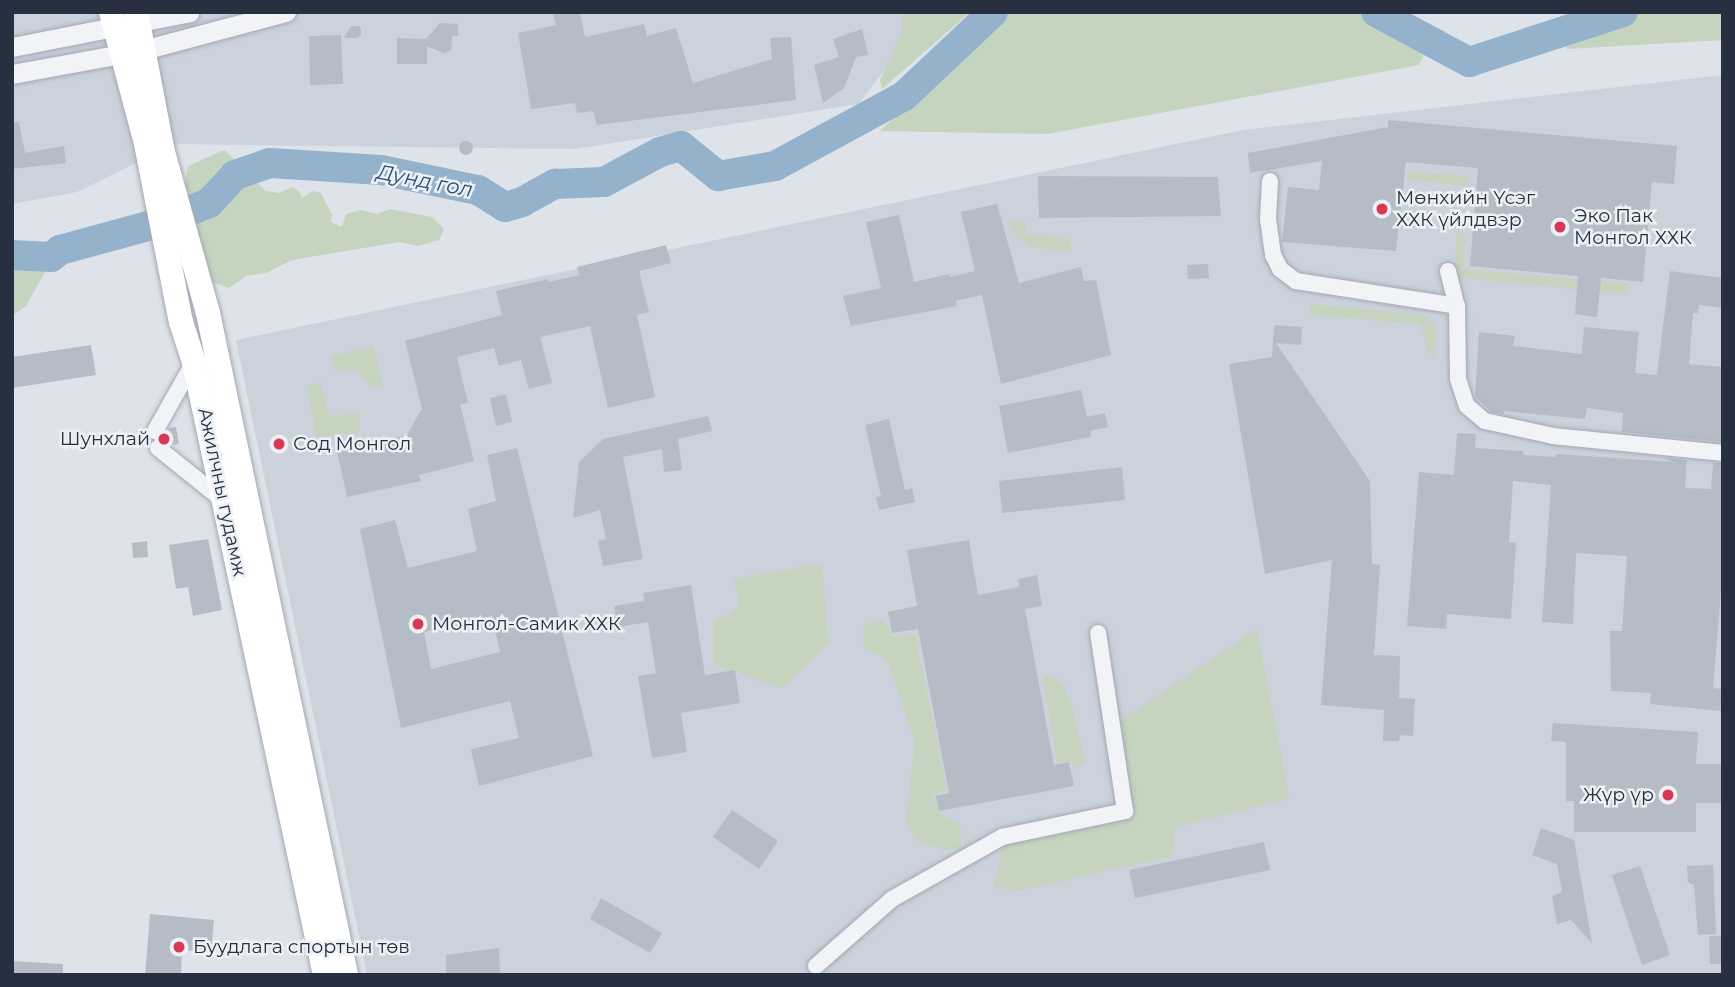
<!DOCTYPE html>
<meta charset="utf-8">
<style>
body{margin:0}
#map{position:relative;width:1735px;height:987px;overflow:hidden;background:#dee2e9;font-family:Montserrat,sans-serif}
div>[style]{position:absolute}
[style*='--x']{left:calc(var(--x)*1px);top:calc(var(--y)*1px);width:calc(var(--w)*1px);rotate:calc(var(--a)*1deg)}
.built>*{inset:0;background:#ccd2db}
.green>*{inset:0;background:#c4d4be}
.river>*{height:30px;margin:-15px;padding:0 15px;transform-origin:15px;border-radius:15px;background:#95b2cc}
.building>*{inset:0;background:#b5bcc6}
.round{border-radius:50%}
.roads{filter:drop-shadow(0 0 2px #a3a9b3) drop-shadow(0 0 2px #a3a9b3)}
.minor>*{height:16px;margin:-8px;padding:0 8px;transform-origin:8px;border-radius:8px;background:#f1f3f7}
.tertiary>*{height:19px;margin:-9.5px;padding:0 9.5px;transform-origin:9.5px;border-radius:9.5px;background:#f1f3f7}
.primary>*{height:24px;margin:-12px;padding:0 12px;transform-origin:12px;border-radius:12px;background:#fff}
.dots>*{width:19px;height:19px;translate:-50% -50%;box-sizing:border-box;border:4px solid #edf1f6;border-radius:50%}
span{translate:-50% -50%;white-space:nowrap;text-align:center;line-height:1.15;-webkit-text-stroke:5px #edf1f6;paint-order:stroke}
.poi-label{font-size:19px;color:#263041}
.left{translate:0 -50%;text-align:left}
.right{translate:-100% -50%;text-align:right}
.street-label{font-size:19px;color:#263041}
.water-label{font-size:21px;color:#2c5178;font-style:italic}
.frame{position:absolute;inset:0;border:14px solid #263041;pointer-events:none}
</style>
<div id="map">
<div class="built">
<i style="clip-path:polygon(12px 12px,930px 12px,858px 104px,575px 149px,174px 144px,77px 192px,12px 204px)"></i>
<i style="clip-path:polygon(1723px 75px,1723px 975px,367px 975px,236px 340px,1243px 130px)"></i>
</div>
<div class="green">
<i style="clip-path:polygon(904px 12px,970px 12px,882px 89px,880px 80px,900px 36px)"></i>
<i style="clip-path:polygon(1007px 12px,1356px 12px,1425px 52px,1419px 65px,1047px 134px,880px 131px)"></i>
<i style="clip-path:polygon(1595px 12px,1723px 12px,1723px 40px,1567px 49px,1546px 23px)"></i>
<i style="clip-path:polygon(224px 150px,238px 163px,205px 199px,193px 196px,184px 188px,188px 166px)"></i>
<i style="clip-path:polygon(1408px 172px,1468px 176px,1469px 186px,1407px 180px)"></i>
<i style="clip-path:polygon(246px 177px,256px 181px,266px 191px,279px 193px,292px 187px,300px 192px,302px 198px,313px 191px,321px 193px,332px 215px,331px 222px,342px 227px,346px 214px,360px 210px,377px 214px,390px 209px,432px 217px,444px 229px,439px 240px,418px 246px,399px 242px,292px 260px,266px 273px,246px 276px,229px 288px,206px 280px,196px 221px,222px 206px,225px 195px)"></i>
<i style="clip-path:polygon(1008px 221px,1025px 222px,1025px 233px,1070px 239px,1071px 252px,1031px 247px,1015px 236px)"></i>
<i style="clip-path:polygon(91px 227px,102px 229px,84px 247px,69px 250px,68px 256px,64px 258px,58px 256px,50px 263px,26px 306px,12px 316px,12px 269px,21px 268px,40px 247px,55px 240px,69px 239px,76px 231px)"></i>
<i style="clip-path:polygon(1457px 232px,1465px 233px,1463px 269px,1629px 284px,1628px 295px,1454px 277px)"></i>
<i style="clip-path:polygon(1311px 304px,1425px 315px,1436px 328px,1435px 356px,1428px 353px,1421px 324px,1310px 315px)"></i>
<i style="clip-path:polygon(373px 346px,383px 385px,370px 386px,356px 369px,335px 372px,330px 357px)"></i>
<i style="clip-path:polygon(320px 382px,330px 417px,359px 413px,360px 432px,317px 438px,306px 386px)"></i>
<i style="clip-path:polygon(822px 563px,828px 643px,782px 688px,713px 664px,713px 624px,739px 606px,734px 579px)"></i>
<i style="clip-path:polygon(883px 620px,894px 638px,915px 634px,947px 790px,933px 795px,942px 816px,960px 824px,961px 848px,943px 850px,918px 841px,906px 821px,915px 741px,887px 660px,863px 647px,864px 625px)"></i>
<i style="clip-path:polygon(1257px 629px,1289px 798px,1176px 827px,1171px 856px,1023px 890px,993px 888px,1001px 860px,1002px 844px,1127px 812px,1120px 721px)"></i>
<i style="clip-path:polygon(1047px 675px,1055px 677px,1064px 686px,1071px 705px,1085px 761px,1076px 770px,1071px 761px,1057px 763px,1043px 680px)"></i>
</div>
<div class="river">
<i style="--x:1376;--y:12;--w:106;--a:28.3"></i>
<i style="--x:1469;--y:62;--w:162;--a:-18"></i>
<i style="--x:12;--y:255;--w:39;--a:3"></i>
<i style="--x:51;--y:257;--w:11;--a:-38"></i>
<i style="--x:60;--y:250;--w:99;--a:-15.2"></i>
<i style="--x:156;--y:224;--w:57;--a:-21.6"></i>
<i style="--x:209;--y:203;--w:38;--a:-47"></i>
<i style="--x:235;--y:175;--w:37;--a:-19"></i>
<i style="--x:270;--y:163;--w:111;--a:3.6"></i>
<i style="--x:381;--y:170;--w:99;--a:11.7"></i>
<i style="--x:478;--y:190;--w:32;--a:32"></i>
<i style="--x:505;--y:207;--w:18;--a:-16"></i>
<i style="--x:522;--y:202;--w:38;--a:-29"></i>
<i style="--x:555;--y:184;--w:49;--a:-2.3"></i>
<i style="--x:604;--y:182;--w:64;--a:-28.2"></i>
<i style="--x:660;--y:152;--w:22;--a:-16"></i>
<i style="--x:681;--y:146;--w:48;--a:39"></i>
<i style="--x:718;--y:176;--w:58;--a:-10"></i>
<i style="--x:775;--y:166;--w:147;--a:-28.5"></i>
<i style="--x:904;--y:96;--w:122;--a:-43.3"></i>
</div>
<div class="building">
<i style="clip-path:polygon(553px 12px,580px 12px,585px 37px,644px 24px,647px 36px,676px 28px,693px 83px,772px 59px,770px 38px,791px 37px,796px 100px,597px 125px,593px 111px,577px 113px,575px 103px,531px 109px,518px 33px,556px 25px)"></i>
<i style="clip-path:polygon(440px 23px,458px 24px,458px 36px,452px 36px,451px 51px,443px 53px,427px 46px,427px 64px,397px 64px,397px 38px,426px 39px)"></i>
<i style="clip-path:polygon(351px 26px,359px 26px,361px 29px,361px 35px,357px 38px,344px 38px)"></i>
<i style="clip-path:polygon(862px 29px,868px 55px,856px 57px,844px 88px,823px 103px,814px 65px,839px 57px,833px 39px)"></i>
<i style="clip-path:polygon(341px 35px,343px 84px,310px 85px,309px 36px)"></i>
<i style="clip-path:polygon(1388px 120px,1677px 146px,1674px 184px,1652px 182px,1643px 282px,1601px 278px,1597px 317px,1575px 314px,1578px 276px,1470px 266px,1478px 168px,1406px 162px,1396px 251px,1282px 242px,1288px 187px,1319px 190px,1322px 161px,1250px 173px,1248px 153px,1388px 127px)"></i>
<i style="clip-path:polygon(12px 122px,19px 122px,25px 153px,64px 146px,66px 163px,12px 169px)"></i>
<i class="round" style="left:459px;top:141px;width:14px;height:14px"></i>
<i style="clip-path:polygon(1038px 176px,1218px 177px,1221px 216px,1039px 218px)"></i>
<i style="clip-path:polygon(997px 204px,1019px 283px,1081px 267px,1084px 281px,1096px 280px,1111px 355px,1001px 384px,982px 295px,956px 301px,957px 306px,851px 326px,843px 296px,881px 288px,866px 222px,899px 215px,914px 282px,949px 274px,950px 277px,975px 271px,961px 212px)"></i>
<i style="clip-path:polygon(666px 245px,671px 263px,639px 271px,649px 312px,637px 315px,655px 397px,608px 408px,590px 326px,540px 337px,552px 383px,529px 389px,521px 360px,499px 366px,494px 348px,457px 357px,468px 403px,460px 404px,474px 461px,419px 475px,421px 481px,347px 497px,337px 451px,407px 435px,422px 409px,405px 341px,502px 315px,496px 291px,548px 279px,549px 282px,579px 275px,577px 267px)"></i>
<i style="clip-path:polygon(1208px 264px,1209px 278px,1188px 279px,1187px 265px)"></i>
<i style="clip-path:polygon(1670px 271px,1723px 278px,1723px 308px,1699px 305px,1698px 313px,1693px 313px,1689px 364px,1723px 367px,1723px 442px,1622px 432px,1623px 413px,1587px 408px,1585px 419px,1504px 411px,1504px 414px,1492px 412px,1475px 397px,1479px 332px,1515px 336px,1513px 346px,1582px 354px,1584px 327px,1639px 332px,1635px 373px,1657px 375px)"></i>
<i style="clip-path:polygon(1274px 325px,1302px 327px,1301px 345px,1276px 343px,1370px 481px,1372px 564px,1380px 565px,1374px 655px,1400px 656px,1399px 698px,1415px 699px,1413px 736px,1400px 735px,1399px 741px,1383px 741px,1384px 710px,1321px 705px,1332px 560px,1265px 574px,1229px 364px,1272px 357px)"></i>
<i style="clip-path:polygon(91px 345px,96px 375px,12px 388px,12px 357px)"></i>
<i style="clip-path:polygon(1081px 390px,1087px 417px,1105px 413px,1108px 427px,1090px 431px,1091px 437px,1008px 453px,999px 406px)"></i>
<i style="clip-path:polygon(506px 394px,512px 422px,496px 426px,490px 398px)"></i>
<i style="clip-path:polygon(708px 416px,712px 431px,678px 439px,682px 470px,664px 472px,662px 449px,623px 457px,643px 559px,603px 566px,598px 541px,606px 539px,600px 510px,573px 518px,579px 462px,603px 439px)"></i>
<i style="clip-path:polygon(889px 419px,905px 490px,912px 488px,915px 502px,879px 510px,876px 497px,881px 496px,865px 425px)"></i>
<i style="clip-path:polygon(176px 427px,179px 444px,172px 445px,162px 439px,169px 428px)"></i>
<i style="clip-path:polygon(1457px 433px,1476px 434px,1475px 448px,1523px 451px,1523px 455px,1555px 457px,1556px 454px,1673px 462px,1664px 458px,1687px 460px,1685px 488px,1711px 489px,1713px 463px,1723px 463px,1723px 567px,1713px 688px,1723px 689px,1721px 711px,1650px 704px,1651px 693px,1611px 691px,1610px 631px,1622px 631px,1627px 556px,1576px 553px,1573px 624px,1542px 622px,1551px 485px,1513px 481px,1509px 542px,1516px 543px,1511px 619px,1447px 614px,1446px 629px,1407px 626px,1419px 472px,1454px 475px)"></i>
<i style="clip-path:polygon(evenodd,517px 448px,593px 756px,479px 786px,471px 749px,519px 738px,510px 701px,401px 728px,360px 529px,395px 520px,408px 568px,477px 551px,468px 509px,496px 501px,487px 455px,517px 448px,492px 616px,500px 652px,431px 669px,424px 632px,492px 616px)"></i>
<i style="clip-path:polygon(1122px 467px,1125px 500px,1002px 513px,999px 481px)"></i>
<i style="clip-path:polygon(208px 539px,222px 610px,193px 616px,188px 587px,176px 589px,169px 545px)"></i>
<i style="clip-path:polygon(969px 540px,978px 595px,1019px 587px,1018px 579px,1037px 575px,1042px 606px,1025px 609px,1054px 765px,1069px 762px,1074px 786px,939px 811px,936px 796px,949px 793px,918px 629px,892px 633px,888px 612px,917px 606px,907px 550px)"></i>
<i style="clip-path:polygon(147px 541px,148px 557px,133px 558px,132px 543px)"></i>
<i style="clip-path:polygon(691px 585px,705px 675px,735px 670px,740px 703px,681px 713px,687px 752px,652px 758px,638px 676px,656px 673px,648px 622px,618px 627px,614px 606px,644px 601px,643px 593px)"></i>
<i style="clip-path:polygon(1553px 723px,1698px 732px,1696px 764px,1722px 764px,1723px 803px,1696px 803px,1696px 832px,1574px 832px,1574px 801px,1566px 801px,1566px 742px,1551px 741px)"></i>
<i style="clip-path:polygon(732px 810px,778px 841px,759px 869px,713px 837px)"></i>
<i style="clip-path:polygon(1541px 828px,1574px 840px,1592px 943px,1571px 920px,1557px 924px,1552px 896px,1562px 892px,1557px 864px,1532px 855px)"></i>
<i style="clip-path:polygon(1264px 842px,1270px 870px,1135px 898px,1129px 870px)"></i>
<i style="clip-path:polygon(1713px 865px,1716px 934px,1698px 935px,1694px 885px,1688px 882px,1687px 866px)"></i>
<i style="clip-path:polygon(1640px 866px,1670px 955px,1642px 965px,1612px 875px)"></i>
<i style="clip-path:polygon(601px 898px,662px 933px,650px 953px,590px 919px)"></i>
<i style="clip-path:polygon(150px 914px,214px 920px,211px 952px,182px 950px,181px 975px,145px 975px)"></i>
<i style="clip-path:polygon(1709px 936px,1723px 936px,1723px 964px,1710px 964px)"></i>
<i style="clip-path:polygon(499px 948px,500px 975px,446px 975px,446px 955px)"></i>
<i style="clip-path:polygon(12px 961px,63px 964px,63px 975px,12px 975px)"></i>
</div>
<div class="roads">
<div class="minor">
<i style="--x:1270;--y:181;--w:38;--a:93"></i>
<i style="--x:1268;--y:219;--w:36;--a:82"></i>
<i style="--x:1273;--y:255;--w:16;--a:63"></i>
<i style="--x:1280;--y:269;--w:20;--a:37"></i>
<i style="--x:1296;--y:281;--w:163;--a:8.8"></i>
<i style="--x:1448;--y:271;--w:36;--a:76"></i>
<i style="--x:1457;--y:306;--w:73;--a:89.2"></i>
<i style="--x:1458;--y:379;--w:28;--a:72"></i>
<i style="--x:1467;--y:406;--w:23;--a:40"></i>
<i style="--x:1485;--y:421;--w:70;--a:12.4"></i>
<i style="--x:1553;--y:436;--w:171;--a:5.7"></i>
<i style="--x:155;--y:431;--w:79;--a:-60.5"></i>
<i style="--x:158;--y:448;--w:85;--a:38.8"></i>
<i style="--x:816;--y:966;--w:101;--a:-41.4"></i>
<i style="--x:892;--y:899;--w:126;--a:-29.4"></i>
<i style="--x:1002;--y:837;--w:126;--a:-11.9"></i>
<i style="--x:1125;--y:811;--w:180;--a:-98.6"></i>
</div>
<div class="tertiary">
<i style="--x:12;--y:47;--w:181;--a:-11.1"></i>
<i style="--x:12;--y:74;--w:133;--a:-10.4"></i>
<i style="--x:143;--y:50;--w:148;--a:-14.9"></i>
</div>
<div class="primary">
<i style="--x:111;--y:12;--w:137;--a:75.1"></i>
<i style="--x:146;--y:144;--w:181;--a:78.9"></i>
<i style="--x:181;--y:322;--w:42;--a:72"></i>
<i style="--x:194;--y:362;--w:627;--a:77.94"></i>
<i style="--x:136;--y:12;--w:143;--a:79.1"></i>
<i style="--x:163;--y:152;--w:167;--a:74.4"></i>
<i style="--x:208;--y:313;--w:676;--a:78.22"></i>
</div>
</div>
<div class="dots">
<i style="left:1382px;top:209px;background:#da3755"></i>
<i style="left:1560px;top:227px;background:#da3755"></i>
<i style="left:164px;top:439px;background:#da3755"></i>
<i style="left:279px;top:444px;background:#da3755"></i>
<i style="left:418px;top:624px;background:#da3755"></i>
<i style="left:1668px;top:795px;background:#da3755"></i>
<i style="left:179px;top:947px;background:#da3755"></i>
</div>
<div class="poi-label">
<span class="left" style="left:1396px;top:209px">Мөнхийн Үсэг<br>ХХК үйлдвэр</span>
<span class="left" style="left:1574px;top:227px">Эко Пак<br>Монгол ХХК</span>
<span class="right" style="left:150px;top:439px">Шунхлай</span>
<span class="left" style="left:293px;top:444px">Сод Монгол</span>
<span class="left" style="left:432px;top:624px">Монгол-Самик ХХК</span>
<span class="right" style="left:1654px;top:795px">Жүр үр</span>
<span class="left" style="left:193px;top:947px">Буудлага спортын төв</span>
</div>
<div class="street-label">
<span style="left:222px;top:492px;rotate:78deg">Ажилчны гудамж</span>
</div>
<div class="water-label">
<span style="left:425px;top:181px;rotate:11deg">Дунд гол</span>
</div>
<div class="frame"></div>
</div>
